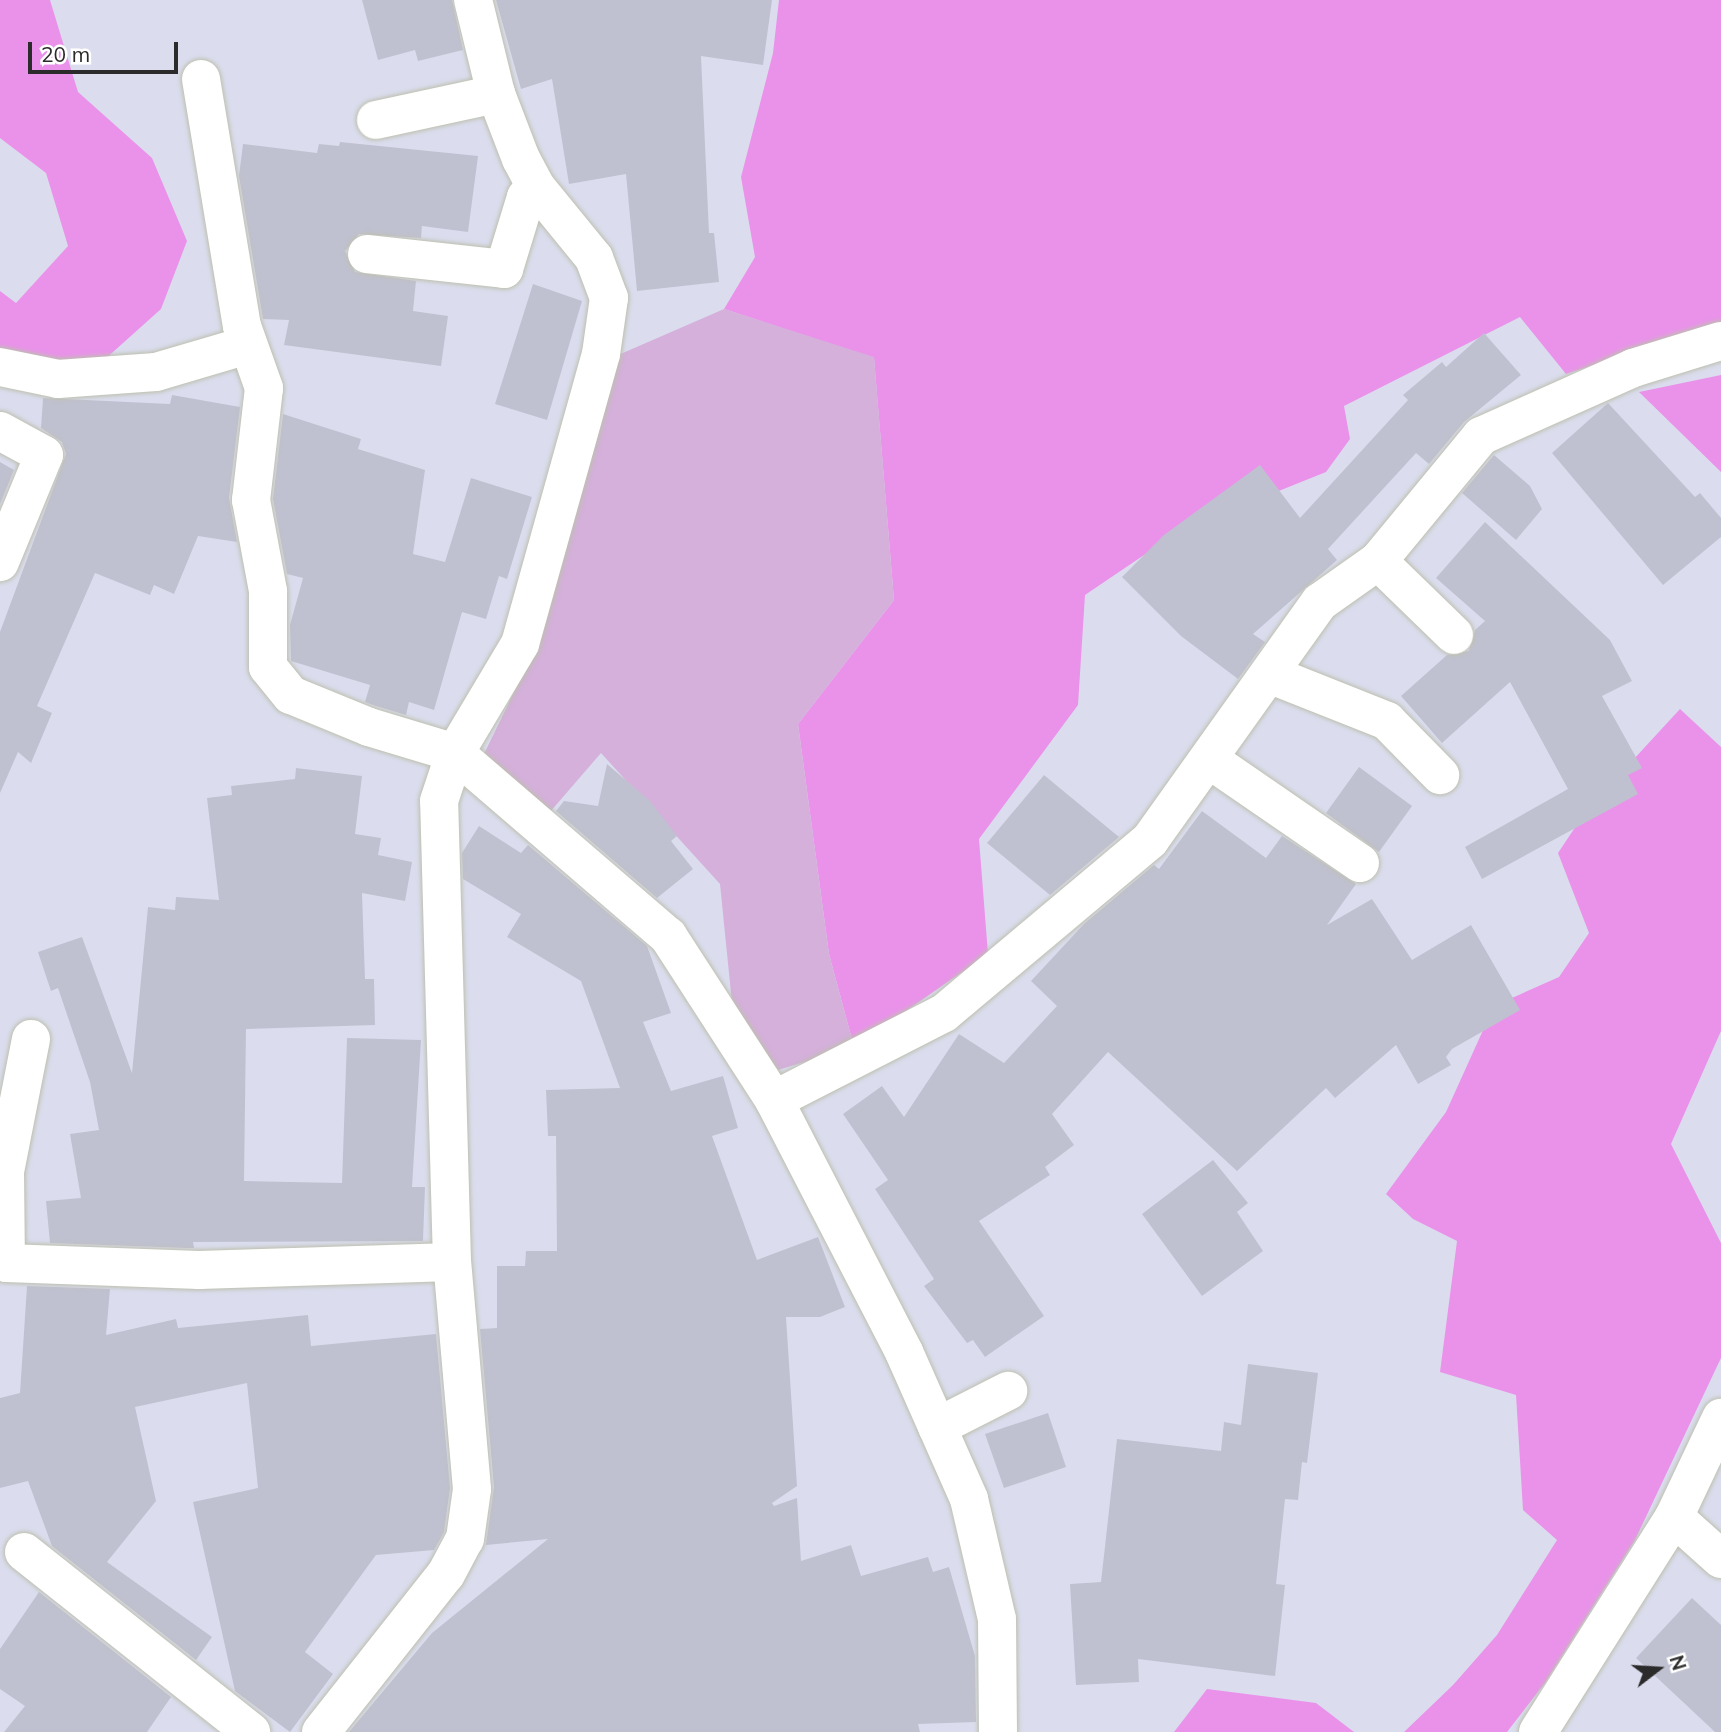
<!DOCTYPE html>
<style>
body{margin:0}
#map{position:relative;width:1721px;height:1732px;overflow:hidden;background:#dbddee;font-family:Mulish,sans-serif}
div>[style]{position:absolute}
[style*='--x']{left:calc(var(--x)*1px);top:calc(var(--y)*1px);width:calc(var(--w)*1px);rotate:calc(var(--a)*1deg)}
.green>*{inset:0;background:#ea92ea}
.cemetery>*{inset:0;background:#d4b0da}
.building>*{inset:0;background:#c0c1d0}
.roads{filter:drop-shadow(0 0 2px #bdc0af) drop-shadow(0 0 2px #bdc0af)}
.street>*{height:38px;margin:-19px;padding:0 19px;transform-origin:19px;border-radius:19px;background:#fff}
span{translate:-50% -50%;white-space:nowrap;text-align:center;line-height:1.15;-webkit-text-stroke:5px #fff;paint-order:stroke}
.north{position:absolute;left:1623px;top:1634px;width:70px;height:70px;-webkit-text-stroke:5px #fff;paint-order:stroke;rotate:73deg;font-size:19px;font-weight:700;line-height:28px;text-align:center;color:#2b2b2b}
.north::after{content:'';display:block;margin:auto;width:24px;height:32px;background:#2b2b2b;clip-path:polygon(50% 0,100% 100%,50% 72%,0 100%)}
.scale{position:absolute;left:28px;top:42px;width:150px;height:32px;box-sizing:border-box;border:4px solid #2b2b2b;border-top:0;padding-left:9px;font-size:21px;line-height:24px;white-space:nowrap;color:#2b2b2b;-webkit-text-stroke:5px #fff;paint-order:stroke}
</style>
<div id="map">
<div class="green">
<i style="clip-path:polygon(0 0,50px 0,78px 92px,152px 158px,187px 241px,161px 309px,103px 361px,0 375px,0 291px,16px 303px,68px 246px,46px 173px,0 138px)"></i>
<i style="clip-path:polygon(779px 0,1721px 0,1721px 323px,1566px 374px,1520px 317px,1344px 406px,1350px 439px,1326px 472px,1181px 530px,1085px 595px,1078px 705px,979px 839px,988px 954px,854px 1047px,829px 954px,798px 724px,894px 600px,874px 358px,724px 309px,755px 257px,741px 177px,773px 53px)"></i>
<i style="clip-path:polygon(1721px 375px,1721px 472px,1639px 392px)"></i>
<i style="clip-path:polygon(1680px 709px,1721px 747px,1721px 1031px,1671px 1144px,1721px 1243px,1721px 1358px,1635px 1540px,1545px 1683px,1507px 1732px,1404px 1732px,1453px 1685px,1497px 1635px,1557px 1540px,1523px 1510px,1516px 1395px,1440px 1372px,1457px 1241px,1413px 1219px,1386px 1194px,1446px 1112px,1494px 1006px,1559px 977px,1589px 933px,1558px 853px,1586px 811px)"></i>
<i style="clip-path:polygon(1207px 1689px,1316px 1703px,1354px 1732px,1174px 1732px)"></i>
</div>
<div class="cemetery">
<i style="clip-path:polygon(724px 309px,874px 357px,894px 600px,798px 724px,829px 954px,854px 1047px,778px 1070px,732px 1003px,720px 884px,601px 753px,550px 812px,483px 756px,533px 653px,609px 359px)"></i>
</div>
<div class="building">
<i style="clip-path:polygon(362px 0,452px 0,463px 50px,418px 61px,415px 50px,378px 60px)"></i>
<i style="clip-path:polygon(496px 0,772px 0,763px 65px,701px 56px,709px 233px,714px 233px,719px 282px,637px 291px,626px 174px,569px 184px,552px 79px,521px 89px)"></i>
<i style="clip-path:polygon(340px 142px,478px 156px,468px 232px,422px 226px,421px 238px,359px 234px,345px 251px,355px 272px,416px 281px,413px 311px,448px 316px,441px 366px,284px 345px,289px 320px,263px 319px,239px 176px,243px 144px,317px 153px,319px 144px,339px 146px)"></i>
<i style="clip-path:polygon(533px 284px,582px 301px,547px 420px,495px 404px)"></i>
<i style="clip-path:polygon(1484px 333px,1521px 375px,1464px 422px,1429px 464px,1416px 453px,1328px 549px,1337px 560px,1253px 634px,1265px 642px,1238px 679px,1181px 636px,1122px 577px,1164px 535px,1260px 465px,1300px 518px,1408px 400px,1403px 395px,1442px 362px,1446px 367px)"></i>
<i style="clip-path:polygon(172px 395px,240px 407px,229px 498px,237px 542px,198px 536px,174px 594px,154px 585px,150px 595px,95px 573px,37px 706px,52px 713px,31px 763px,18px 752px,0 793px,0 632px,66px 454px,62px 442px,41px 428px,43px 398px,170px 404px)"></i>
<i style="clip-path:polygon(1608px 403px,1695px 497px,1700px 493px,1721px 518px,1721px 537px,1663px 585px,1552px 453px)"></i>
<i style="clip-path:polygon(283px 414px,361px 439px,358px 449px,425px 470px,413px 554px,445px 562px,471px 478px,532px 497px,507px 579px,499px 576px,486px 619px,462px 612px,434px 710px,409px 702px,406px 715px,376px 706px,365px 702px,370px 685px,291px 661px,290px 625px,303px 578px,287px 574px,273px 499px)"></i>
<i style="clip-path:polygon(1494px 455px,1530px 486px,1542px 509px,1516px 540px,1462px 493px)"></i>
<i style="clip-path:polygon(0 462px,14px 470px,0 504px)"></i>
<i style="clip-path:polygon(1485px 522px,1610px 640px,1632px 681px,1602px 696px,1642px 768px,1628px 775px,1638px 794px,1482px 879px,1465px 847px,1568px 789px,1510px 682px,1442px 743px,1401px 696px,1447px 655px,1469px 651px,1475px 630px,1485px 621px,1436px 578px)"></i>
<i style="clip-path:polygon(607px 764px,650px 801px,677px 836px,671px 841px,693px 869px,657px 898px,556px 811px,564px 801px,598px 806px)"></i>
<i style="clip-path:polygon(1359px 767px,1412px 806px,1379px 852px,1326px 813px)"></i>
<i style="clip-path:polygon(296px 768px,362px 776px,355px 834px,381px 838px,378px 855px,412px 862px,405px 901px,362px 893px,365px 979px,374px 979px,375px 1025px,246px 1029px,244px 1181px,342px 1183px,347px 1038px,421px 1040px,412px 1187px,425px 1187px,423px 1241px,193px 1242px,194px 1248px,187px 1248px,50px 1243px,46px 1201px,81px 1198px,70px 1134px,99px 1130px,90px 1082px,58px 988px,51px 991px,38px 952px,82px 937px,132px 1073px,148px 907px,175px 910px,176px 897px,219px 900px,207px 798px,232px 795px,231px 786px,295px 779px)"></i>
<i style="clip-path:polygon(1044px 775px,1119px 837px,1050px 895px,987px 843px)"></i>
<i style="clip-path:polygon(1202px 811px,1266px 858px,1282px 836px,1356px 884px,1327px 925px,1372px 899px,1412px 960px,1471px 925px,1520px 1010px,1452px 1049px,1446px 1057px,1451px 1065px,1418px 1084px,1396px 1045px,1335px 1098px,1326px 1088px,1237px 1171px,1108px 1052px,1052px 1114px,1074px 1145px,1045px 1167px,1050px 1175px,979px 1221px,1044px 1316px,985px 1357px,973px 1340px,967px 1343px,924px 1286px,934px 1279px,875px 1189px,888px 1180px,843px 1114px,882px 1086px,904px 1117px,959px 1034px,1004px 1063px,1057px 1006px,1031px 981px,1084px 924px,1154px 865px,1159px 869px)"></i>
<i style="clip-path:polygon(479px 826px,521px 853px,528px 845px,647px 946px,671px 1013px,643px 1022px,671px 1091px,723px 1076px,738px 1128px,712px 1136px,757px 1260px,818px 1237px,845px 1307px,820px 1317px,786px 1317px,797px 1486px,772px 1503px,774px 1506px,797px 1498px,801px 1561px,851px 1545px,861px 1576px,928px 1557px,933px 1572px,949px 1567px,975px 1656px,976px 1722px,918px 1724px,920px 1732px,349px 1732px,432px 1633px,548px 1539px,486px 1545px,494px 1487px,480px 1329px,497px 1328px,497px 1266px,525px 1266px,526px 1251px,557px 1251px,556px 1136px,548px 1136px,546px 1090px,620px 1088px,581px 981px,507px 937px,521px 914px,463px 879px,462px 853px)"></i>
<i style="clip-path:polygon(1213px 1160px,1248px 1203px,1237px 1212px,1263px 1251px,1202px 1296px,1142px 1214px)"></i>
<i style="clip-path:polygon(27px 1286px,110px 1289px,106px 1335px,176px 1319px,178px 1328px,308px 1315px,311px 1346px,436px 1334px,450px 1488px,444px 1532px,434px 1550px,376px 1555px,305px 1652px,333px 1674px,290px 1732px,235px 1691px,193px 1502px,258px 1488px,247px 1383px,135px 1407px,156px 1501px,107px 1562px,212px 1637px,196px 1660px,52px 1546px,28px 1481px,0 1488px,0 1398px,20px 1393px)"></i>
<i style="clip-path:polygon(1248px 1364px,1318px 1373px,1307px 1463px,1302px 1462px,1298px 1500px,1285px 1499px,1276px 1584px,1285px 1585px,1275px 1676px,1138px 1659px,1139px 1682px,1076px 1685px,1070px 1584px,1101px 1582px,1117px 1439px,1221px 1451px,1224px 1422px,1241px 1425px)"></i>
<i style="clip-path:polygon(1048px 1413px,1066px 1467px,1004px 1488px,985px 1434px)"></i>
<i style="clip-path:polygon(39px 1592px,171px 1697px,147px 1732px,4px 1732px,25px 1706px,0 1689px,0 1649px)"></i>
<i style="clip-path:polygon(1692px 1598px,1721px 1625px,1721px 1732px,1715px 1732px,1636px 1658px)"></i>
</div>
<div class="roads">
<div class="street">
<i style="--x:201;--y:79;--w:250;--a:80.6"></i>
<i style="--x:242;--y:326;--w:66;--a:70.5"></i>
<i style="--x:264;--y:388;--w:113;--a:96.6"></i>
<i style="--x:251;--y:500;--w:93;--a:79.4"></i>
<i style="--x:268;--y:591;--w:76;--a:90"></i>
<i style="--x:268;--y:667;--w:36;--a:51"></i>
<i style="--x:291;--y:695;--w:84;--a:22.3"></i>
<i style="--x:369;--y:727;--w:90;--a:16.8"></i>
<i style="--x:455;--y:753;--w:281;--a:40.7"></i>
<i style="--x:668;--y:936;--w:195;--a:57.1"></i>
<i style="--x:774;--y:1100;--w:284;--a:62.7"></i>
<i style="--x:904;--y:1352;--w:161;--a:66.1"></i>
<i style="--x:969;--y:1499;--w:123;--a:76.9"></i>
<i style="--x:997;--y:1619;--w:113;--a:89.5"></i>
<i style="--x:376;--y:120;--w:123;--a:-12.2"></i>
<i style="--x:367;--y:254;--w:138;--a:6.2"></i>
<i style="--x:504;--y:269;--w:75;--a:-73"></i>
<i style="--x:526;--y:197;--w:14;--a:-45"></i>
<i style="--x:0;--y:367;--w:59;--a:11.7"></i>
<i style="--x:58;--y:379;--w:98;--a:-4.1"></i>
<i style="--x:156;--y:372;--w:96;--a:-16.4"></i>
<i style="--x:0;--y:431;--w:50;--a:28.6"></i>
<i style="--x:44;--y:455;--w:116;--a:112.4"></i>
<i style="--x:1378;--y:561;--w:106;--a:44.2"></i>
<i style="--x:1269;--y:674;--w:127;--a:21.7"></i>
<i style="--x:1387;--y:721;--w:76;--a:45.5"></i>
<i style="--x:1210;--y:760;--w:182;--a:34.5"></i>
<i style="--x:31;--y:1039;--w:135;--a:101.1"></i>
<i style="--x:5;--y:1171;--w:92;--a:89.4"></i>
<i style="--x:6;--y:1263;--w:193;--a:2.1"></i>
<i style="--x:199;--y:1270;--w:253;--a:-1.8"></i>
<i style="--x:774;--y:1100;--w:191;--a:-27.1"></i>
<i style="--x:944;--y:1013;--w:269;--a:-40"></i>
<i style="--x:1150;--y:840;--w:292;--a:-54.5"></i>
<i style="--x:1320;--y:602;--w:71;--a:-35.3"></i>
<i style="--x:1378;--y:561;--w:162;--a:-50.5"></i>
<i style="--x:1481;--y:436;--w:167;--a:-24.1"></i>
<i style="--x:1633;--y:368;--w:92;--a:-17.1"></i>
<i style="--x:937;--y:1427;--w:80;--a:-26.9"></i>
<i style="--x:1674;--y:1517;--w:63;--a:41.8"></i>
<i style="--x:24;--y:1552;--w:290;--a:38.4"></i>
<i style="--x:321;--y:1732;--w:201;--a:-51.7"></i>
<i style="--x:446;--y:1574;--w:40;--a:-62"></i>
<i style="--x:465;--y:1539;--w:50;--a:-82"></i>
<i style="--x:472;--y:1489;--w:228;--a:-95"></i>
<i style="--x:452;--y:1262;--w:461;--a:-91.6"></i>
<i style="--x:439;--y:801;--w:51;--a:-71.6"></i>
<i style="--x:455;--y:753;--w:127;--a:-59.2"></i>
<i style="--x:520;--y:644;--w:301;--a:-74.4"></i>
<i style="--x:601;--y:354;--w:57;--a:-81.9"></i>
<i style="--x:609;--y:298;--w:43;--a:-110.6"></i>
<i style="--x:594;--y:258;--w:92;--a:-129.2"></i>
<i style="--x:536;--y:187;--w:32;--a:-118"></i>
<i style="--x:521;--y:159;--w:70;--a:-111"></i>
<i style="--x:496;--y:94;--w:97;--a:-103.7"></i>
<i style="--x:1538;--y:1732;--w:254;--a:-57.7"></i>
<i style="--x:1674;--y:1517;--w:110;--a:-64.6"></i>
</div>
</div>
<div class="north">N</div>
<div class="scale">20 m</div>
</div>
